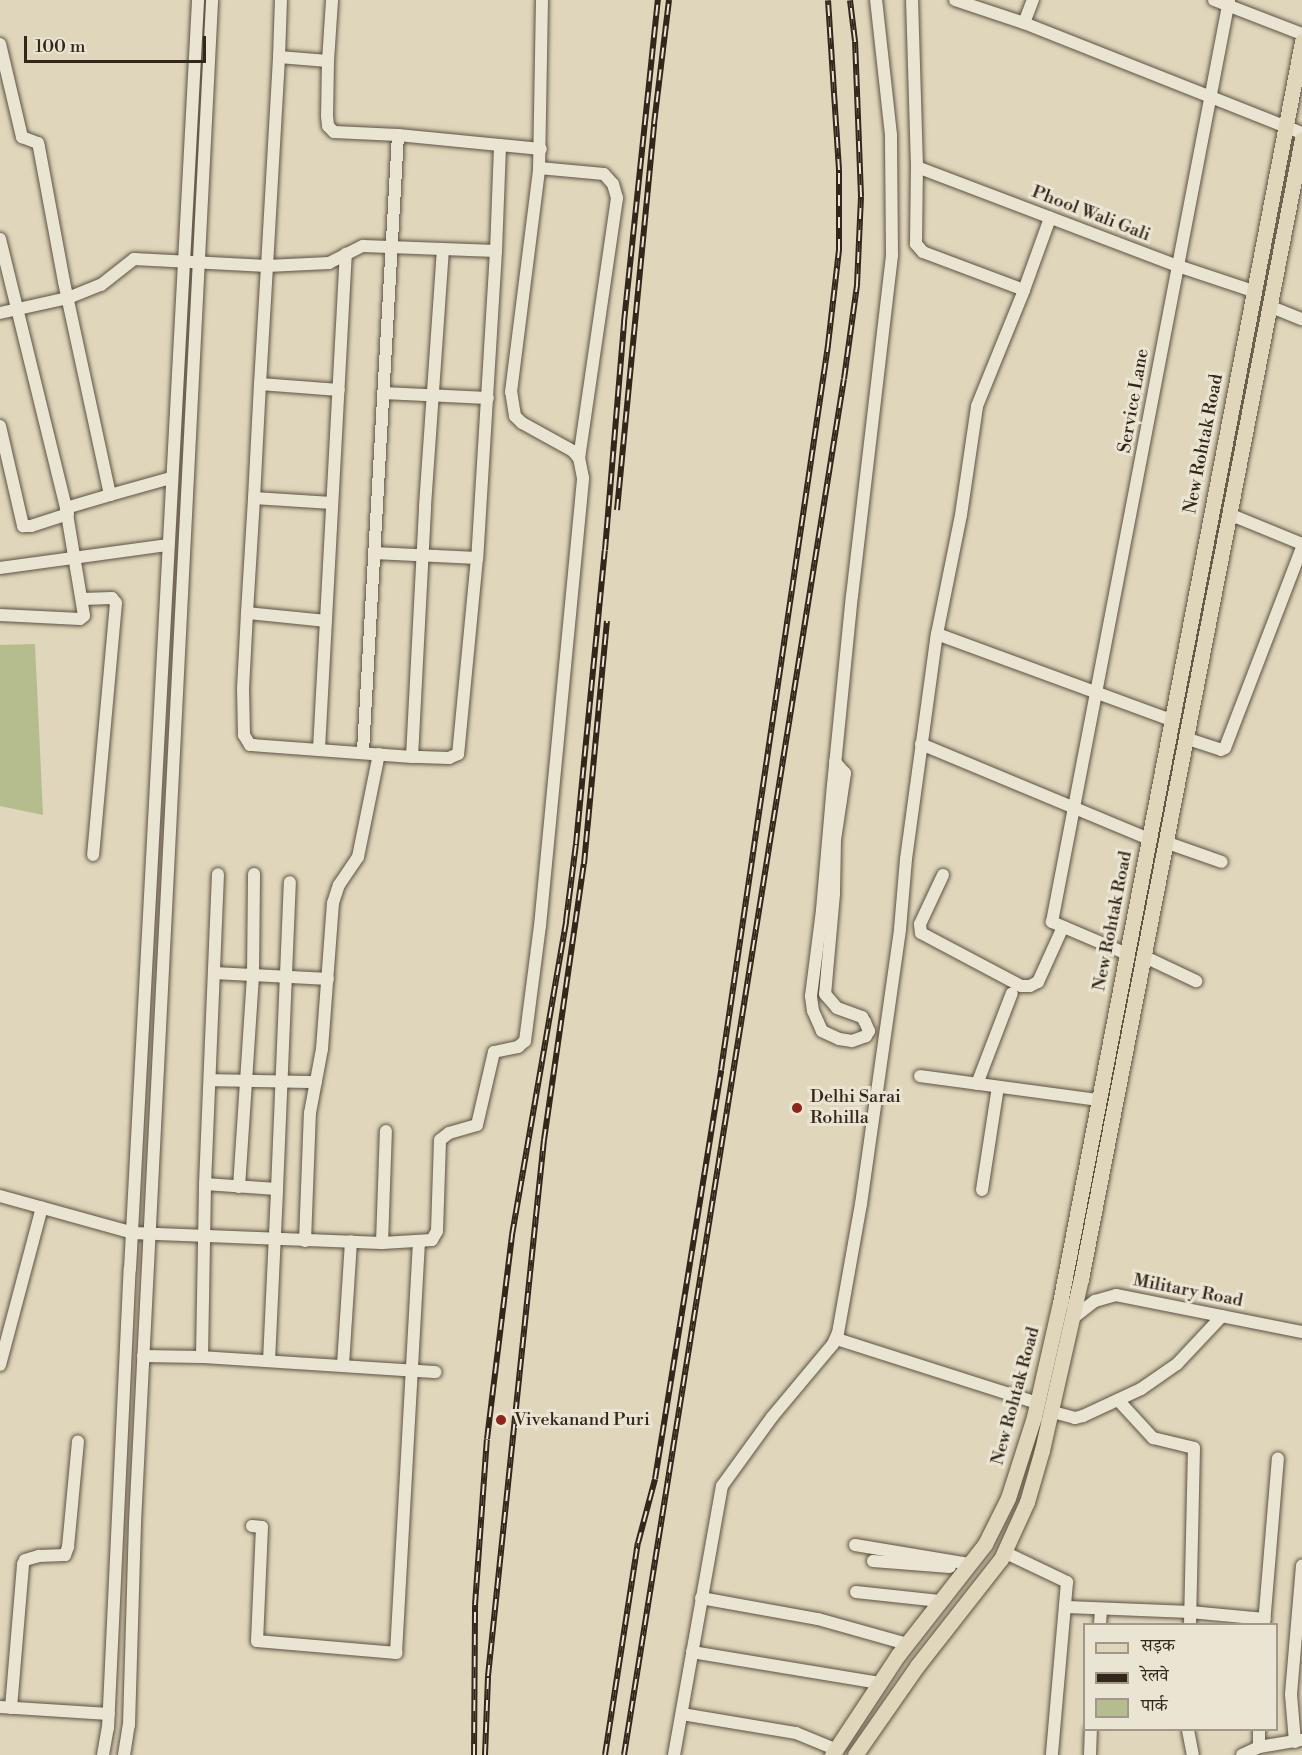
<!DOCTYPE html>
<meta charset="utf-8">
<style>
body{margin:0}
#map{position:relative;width:1302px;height:1755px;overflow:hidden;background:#dfd6bb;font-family:"Libre Bodoni","Noto Serif Devanagari",serif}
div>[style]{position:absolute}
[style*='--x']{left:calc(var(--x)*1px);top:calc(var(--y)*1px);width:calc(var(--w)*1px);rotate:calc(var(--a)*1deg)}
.green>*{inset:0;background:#b5bd8e}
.roads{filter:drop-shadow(0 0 2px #5e5242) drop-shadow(0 0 2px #5e5242)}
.minor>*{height:12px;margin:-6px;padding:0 6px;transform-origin:6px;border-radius:6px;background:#eae4d3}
.major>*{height:15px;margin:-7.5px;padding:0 7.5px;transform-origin:7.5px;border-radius:7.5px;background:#dfd6bb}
.rail>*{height:6px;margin-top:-3px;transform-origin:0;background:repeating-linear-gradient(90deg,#eae4d3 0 11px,#33261a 0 22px);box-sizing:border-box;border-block:2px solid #33261a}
.dots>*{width:16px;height:16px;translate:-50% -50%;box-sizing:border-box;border:3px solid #eae4d3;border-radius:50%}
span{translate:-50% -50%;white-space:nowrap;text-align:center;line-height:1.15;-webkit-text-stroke:6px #eae4d3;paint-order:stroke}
.street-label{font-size:18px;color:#33261a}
.poi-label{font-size:18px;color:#33261a}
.left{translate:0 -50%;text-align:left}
.legend{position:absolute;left:1083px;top:1623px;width:195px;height:108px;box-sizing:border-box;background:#eae4d3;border:2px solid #a19889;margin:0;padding:8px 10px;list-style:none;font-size:18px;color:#33261a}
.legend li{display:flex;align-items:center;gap:12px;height:30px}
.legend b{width:30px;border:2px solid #a19889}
.scale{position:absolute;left:24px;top:36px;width:182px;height:27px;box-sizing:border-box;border:3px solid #33261a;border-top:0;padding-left:8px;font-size:18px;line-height:21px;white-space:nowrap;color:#33261a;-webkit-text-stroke:4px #eae4d3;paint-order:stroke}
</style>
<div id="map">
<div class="green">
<i style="clip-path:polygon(35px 644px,43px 815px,0 806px,0 645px)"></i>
</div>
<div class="roads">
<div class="minor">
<i style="--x:955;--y:0;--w:73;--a:18.4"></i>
<i style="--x:1024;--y:23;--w:299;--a:21.6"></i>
<i style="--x:1214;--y:0;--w:94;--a:21.1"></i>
<i style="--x:1024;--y:23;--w:25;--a:-69"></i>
<i style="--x:0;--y:44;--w:96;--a:76.7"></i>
<i style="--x:22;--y:137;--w:17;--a:21"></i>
<i style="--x:38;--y:143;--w:4;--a:76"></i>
<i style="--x:39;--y:147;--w:137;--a:79.5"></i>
<i style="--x:64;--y:282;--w:218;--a:77.8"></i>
<i style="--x:110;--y:495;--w:63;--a:-15.6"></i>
<i style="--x:279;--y:57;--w:49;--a:4.7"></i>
<i style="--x:328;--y:61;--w:61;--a:-86.2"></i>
<i style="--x:328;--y:61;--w:55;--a:91"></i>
<i style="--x:327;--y:116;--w:10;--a:84"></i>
<i style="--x:328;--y:126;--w:8;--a:45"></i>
<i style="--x:334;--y:132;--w:64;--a:2.7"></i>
<i style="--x:398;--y:135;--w:618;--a:93.25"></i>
<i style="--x:398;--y:135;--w:102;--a:5.6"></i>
<i style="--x:917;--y:167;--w:279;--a:20.8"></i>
<i style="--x:1178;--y:266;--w:79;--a:18.4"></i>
<i style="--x:539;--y:168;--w:65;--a:5.3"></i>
<i style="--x:604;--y:174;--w:13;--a:48"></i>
<i style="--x:613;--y:184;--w:15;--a:74"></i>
<i style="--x:617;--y:198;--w:263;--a:98.3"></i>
<i style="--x:0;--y:239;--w:277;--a:76.2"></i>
<i style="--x:66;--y:508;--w:109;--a:80.5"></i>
<i style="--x:84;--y:616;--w:5;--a:143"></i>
<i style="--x:80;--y:619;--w:80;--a:-177.1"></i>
<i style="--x:496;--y:251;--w:106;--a:-87.8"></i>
<i style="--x:500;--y:145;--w:41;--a:5.6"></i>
<i style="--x:1024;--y:290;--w:77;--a:-70.1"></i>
<i style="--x:1269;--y:306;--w:35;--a:22"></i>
<i style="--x:0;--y:313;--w:70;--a:-12.4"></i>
<i style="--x:68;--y:298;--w:35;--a:-22"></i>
<i style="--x:101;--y:285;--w:42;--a:-38.2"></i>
<i style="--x:134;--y:259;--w:133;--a:3"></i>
<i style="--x:267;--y:266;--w:62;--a:-2.8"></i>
<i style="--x:329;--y:263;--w:38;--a:-27"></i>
<i style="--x:363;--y:246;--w:133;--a:2.2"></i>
<i style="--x:496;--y:251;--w:308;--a:93.5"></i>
<i style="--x:477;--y:558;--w:197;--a:95.5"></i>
<i style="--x:458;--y:754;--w:10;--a:156"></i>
<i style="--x:449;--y:758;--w:37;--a:-178"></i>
<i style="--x:412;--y:757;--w:158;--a:-175.7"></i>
<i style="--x:254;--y:745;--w:4;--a:180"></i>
<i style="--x:250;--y:745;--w:12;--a:-121"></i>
<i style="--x:244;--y:735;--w:46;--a:-91.2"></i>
<i style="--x:243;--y:689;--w:76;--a:-87"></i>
<i style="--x:247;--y:613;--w:115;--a:-86.5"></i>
<i style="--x:254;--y:498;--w:114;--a:-87"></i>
<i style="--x:260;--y:384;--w:118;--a:-86.6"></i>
<i style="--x:267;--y:266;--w:209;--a:-86.7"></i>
<i style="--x:279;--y:57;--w:57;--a:-88"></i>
<i style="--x:260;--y:384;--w:79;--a:4.3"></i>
<i style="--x:383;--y:393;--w:105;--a:2.7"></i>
<i style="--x:0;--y:426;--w:103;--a:77"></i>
<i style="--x:23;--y:526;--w:8;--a:0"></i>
<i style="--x:31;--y:526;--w:39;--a:-18"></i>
<i style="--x:254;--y:498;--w:78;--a:3.7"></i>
<i style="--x:66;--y:508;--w:46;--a:-16.5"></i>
<i style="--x:1229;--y:514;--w:79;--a:22.3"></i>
<i style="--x:374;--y:553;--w:103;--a:2.8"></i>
<i style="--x:0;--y:568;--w:170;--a:-7.8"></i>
<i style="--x:82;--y:599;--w:30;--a:-2"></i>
<i style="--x:112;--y:598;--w:6;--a:51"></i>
<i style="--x:116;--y:603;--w:253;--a:95.2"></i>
<i style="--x:247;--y:613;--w:79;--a:5.8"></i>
<i style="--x:937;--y:634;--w:249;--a:20.2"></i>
<i style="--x:1185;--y:738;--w:38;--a:18"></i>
<i style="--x:1221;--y:750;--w:4;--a:-27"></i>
<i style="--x:1225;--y:748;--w:215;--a:-69"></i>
<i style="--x:921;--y:744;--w:247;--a:22.6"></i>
<i style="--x:319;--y:749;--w:496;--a:-86.9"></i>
<i style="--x:412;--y:757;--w:251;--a:-87"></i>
<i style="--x:425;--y:506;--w:257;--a:-86"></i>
<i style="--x:835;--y:762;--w:15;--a:48"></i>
<i style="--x:845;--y:773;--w:68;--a:98.5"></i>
<i style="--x:835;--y:840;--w:54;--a:91.1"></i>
<i style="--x:834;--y:894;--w:100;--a:95.1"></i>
<i style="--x:825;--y:994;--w:18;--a:49"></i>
<i style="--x:837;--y:1008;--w:27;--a:20"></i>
<i style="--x:862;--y:1017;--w:6;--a:59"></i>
<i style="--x:865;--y:1022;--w:10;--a:66"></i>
<i style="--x:869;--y:1031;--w:6;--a:121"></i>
<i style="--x:866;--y:1036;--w:15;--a:160"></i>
<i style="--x:852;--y:1041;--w:13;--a:-171"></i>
<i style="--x:839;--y:1039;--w:19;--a:-155"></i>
<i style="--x:822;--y:1031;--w:22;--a:-114"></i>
<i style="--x:813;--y:1011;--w:15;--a:-98"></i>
<i style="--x:811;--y:996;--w:87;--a:-82.7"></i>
<i style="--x:822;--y:910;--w:125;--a:-85"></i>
<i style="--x:833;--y:785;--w:190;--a:-84.3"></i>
<i style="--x:852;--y:596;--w:343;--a:-83.3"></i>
<i style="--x:892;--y:255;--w:120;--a:-90.5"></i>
<i style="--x:891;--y:135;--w:136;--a:-96.3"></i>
<i style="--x:1165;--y:842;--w:60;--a:19.3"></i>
<i style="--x:943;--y:875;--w:54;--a:115.1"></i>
<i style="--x:920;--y:924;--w:9;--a:84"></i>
<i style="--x:921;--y:933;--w:113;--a:27.9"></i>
<i style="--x:1021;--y:986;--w:9;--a:0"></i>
<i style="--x:1030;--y:986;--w:9;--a:-27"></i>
<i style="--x:1038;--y:982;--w:60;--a:-65.6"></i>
<i style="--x:1127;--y:954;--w:82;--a:-156.9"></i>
<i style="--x:1052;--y:922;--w:939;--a:-79.13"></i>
<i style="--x:1143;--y:956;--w:59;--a:25.3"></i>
<i style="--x:215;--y:973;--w:113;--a:3"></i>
<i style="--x:920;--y:1076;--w:180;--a:7.7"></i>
<i style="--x:210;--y:1080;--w:106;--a:1.1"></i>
<i style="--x:977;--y:1084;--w:97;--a:-69"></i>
<i style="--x:205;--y:1184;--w:72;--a:4"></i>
<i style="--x:277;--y:1189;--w:307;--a:-87.6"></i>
<i style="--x:239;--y:1187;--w:213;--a:-86.2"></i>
<i style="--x:253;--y:974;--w:100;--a:-89.4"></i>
<i style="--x:982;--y:1190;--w:104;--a:-81.2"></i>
<i style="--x:0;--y:1196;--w:138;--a:15.5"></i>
<i style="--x:133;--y:1233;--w:249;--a:2.3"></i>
<i style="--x:382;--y:1243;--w:50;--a:-3.4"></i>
<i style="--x:432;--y:1240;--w:10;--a:-61"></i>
<i style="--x:437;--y:1231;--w:91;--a:-88.1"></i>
<i style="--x:440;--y:1140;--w:11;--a:-38"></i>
<i style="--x:449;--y:1133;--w:29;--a:-16"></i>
<i style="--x:477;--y:1125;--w:75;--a:-76.9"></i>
<i style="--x:494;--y:1052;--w:25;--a:-12"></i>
<i style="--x:518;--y:1047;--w:9;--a:-41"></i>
<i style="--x:525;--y:1041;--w:116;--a:-82.6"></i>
<i style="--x:540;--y:926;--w:450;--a:-84.5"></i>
<i style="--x:583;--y:478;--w:20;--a:-101"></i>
<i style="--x:579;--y:458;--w:9;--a:-131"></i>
<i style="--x:573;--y:451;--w:58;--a:-151.2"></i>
<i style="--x:522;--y:423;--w:10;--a:-135"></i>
<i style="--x:515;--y:416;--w:24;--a:-99"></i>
<i style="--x:511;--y:392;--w:223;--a:-82.8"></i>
<i style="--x:539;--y:171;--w:171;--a:-89"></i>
<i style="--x:305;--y:1241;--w:128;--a:-87.8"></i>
<i style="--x:310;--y:1113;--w:65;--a:-79.4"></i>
<i style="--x:322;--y:1049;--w:146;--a:-85.7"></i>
<i style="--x:333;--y:903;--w:19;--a:-72"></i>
<i style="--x:339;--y:885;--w:34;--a:-56"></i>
<i style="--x:358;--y:857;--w:105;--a:-78.5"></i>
<i style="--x:382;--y:1243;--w:112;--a:-88"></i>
<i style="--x:1073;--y:1318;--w:28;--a:-38"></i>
<i style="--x:1095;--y:1301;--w:22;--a:-16"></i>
<i style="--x:1116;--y:1295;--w:190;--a:11.3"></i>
<i style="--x:837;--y:1339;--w:210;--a:17.7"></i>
<i style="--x:143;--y:1356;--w:59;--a:1"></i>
<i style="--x:202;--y:1357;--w:173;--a:-89"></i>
<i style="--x:205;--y:1184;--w:310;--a:-87.6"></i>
<i style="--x:202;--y:1357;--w:234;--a:3.7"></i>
<i style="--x:269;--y:1361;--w:172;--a:-87.3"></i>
<i style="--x:0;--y:1365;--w:163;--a:-75.1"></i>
<i style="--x:343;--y:1365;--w:124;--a:-86.3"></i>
<i style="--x:1118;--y:1400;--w:52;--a:47.4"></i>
<i style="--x:1153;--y:1438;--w:42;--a:13.7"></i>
<i style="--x:1194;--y:1448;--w:176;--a:91.3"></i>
<i style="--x:1053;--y:1412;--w:23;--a:15"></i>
<i style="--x:1075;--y:1418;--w:8;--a:-14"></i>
<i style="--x:1083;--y:1416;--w:64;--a:-25"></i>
<i style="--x:1141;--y:1389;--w:44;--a:-34.8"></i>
<i style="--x:1177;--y:1364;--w:66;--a:-46.8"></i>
<i style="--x:252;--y:1526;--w:10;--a:6"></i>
<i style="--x:262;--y:1527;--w:114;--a:92.5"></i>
<i style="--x:257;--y:1641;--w:140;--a:4.9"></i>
<i style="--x:396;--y:1653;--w:412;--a:-86.8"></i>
<i style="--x:855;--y:1545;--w:117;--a:9.4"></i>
<i style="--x:1004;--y:1552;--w:70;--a:25.5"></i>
<i style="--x:1067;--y:1582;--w:174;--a:95"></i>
<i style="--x:873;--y:1561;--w:77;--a:4.5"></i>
<i style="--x:856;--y:1592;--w:84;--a:6.1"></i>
<i style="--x:701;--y:1598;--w:119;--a:10.2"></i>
<i style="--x:818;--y:1619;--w:92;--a:15.7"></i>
<i style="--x:1067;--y:1607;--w:123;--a:2.3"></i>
<i style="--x:1190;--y:1612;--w:75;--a:5.3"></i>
<i style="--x:1100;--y:1624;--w:15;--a:-86"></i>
<i style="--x:1264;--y:1624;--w:166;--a:-85.2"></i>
<i style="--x:692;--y:1652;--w:190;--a:9.4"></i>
<i style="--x:0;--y:1707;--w:109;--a:3.7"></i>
<i style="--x:11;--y:1708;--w:144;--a:-85.2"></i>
<i style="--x:23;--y:1564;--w:4;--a:-63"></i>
<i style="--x:25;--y:1560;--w:15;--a:-16"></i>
<i style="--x:39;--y:1556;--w:26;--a:-2"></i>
<i style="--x:65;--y:1555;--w:9;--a:-69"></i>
<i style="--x:68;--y:1547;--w:106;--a:-84.6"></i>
<i style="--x:682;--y:1714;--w:116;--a:9.5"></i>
<i style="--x:796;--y:1733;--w:42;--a:22.3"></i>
<i style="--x:1188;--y:1730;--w:25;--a:79"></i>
<i style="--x:1295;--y:1742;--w:48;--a:-94.8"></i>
<i style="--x:1291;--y:1694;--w:129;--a:-85.1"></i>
<i style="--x:1259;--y:1747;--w:17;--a:-90"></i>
<i style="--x:103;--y:1755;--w:27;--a:-80"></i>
<i style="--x:108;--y:1728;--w:460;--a:-87.3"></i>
<i style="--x:130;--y:1269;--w:1271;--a:-86.93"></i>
<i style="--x:124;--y:1755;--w:30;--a:-81"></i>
<i style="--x:129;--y:1725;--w:203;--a:-88.3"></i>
<i style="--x:135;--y:1522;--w:1524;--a:-87.1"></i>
<i style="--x:674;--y:1755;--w:273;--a:-79.9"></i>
<i style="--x:722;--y:1486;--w:85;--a:-54.1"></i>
<i style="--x:772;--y:1417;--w:95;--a:-50.1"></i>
<i style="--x:833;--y:1344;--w:12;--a:-66"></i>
<i style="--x:838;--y:1333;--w:131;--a:-79.9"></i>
<i style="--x:861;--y:1204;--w:278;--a:-81.9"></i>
<i style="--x:900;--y:929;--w:70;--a:-85.1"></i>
<i style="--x:906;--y:859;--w:227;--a:-82.2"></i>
<i style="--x:937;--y:634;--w:121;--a:-78.6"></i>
<i style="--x:961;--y:515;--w:110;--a:-81.6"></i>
<i style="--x:977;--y:406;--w:125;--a:-67.9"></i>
<i style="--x:1024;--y:290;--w:108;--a:-159.4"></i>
<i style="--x:923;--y:252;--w:11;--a:-131"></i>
<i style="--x:916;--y:244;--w:77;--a:-89.3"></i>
<i style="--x:917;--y:167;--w:167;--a:-91.7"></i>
<i style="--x:1090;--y:1755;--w:25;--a:-88"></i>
<i style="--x:1242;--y:1755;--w:19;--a:-25"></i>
<i style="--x:1259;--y:1747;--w:43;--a:-9.5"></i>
</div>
<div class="major">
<i style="--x:832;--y:1755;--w:120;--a:-56.6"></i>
<i style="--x:898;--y:1655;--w:141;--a:-51.9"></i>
<i style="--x:985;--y:1544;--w:51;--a:-63.4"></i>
<i style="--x:1008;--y:1498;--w:85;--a:-72.2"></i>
<i style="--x:1034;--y:1417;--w:117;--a:-77.2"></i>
<i style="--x:1060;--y:1303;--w:1285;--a:-79.14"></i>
<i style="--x:855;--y:1755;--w:108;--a:-55.1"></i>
<i style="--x:917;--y:1666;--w:136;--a:-51.9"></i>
<i style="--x:1001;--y:1559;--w:63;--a:-65.5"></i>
<i style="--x:1027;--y:1502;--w:54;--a:-73.9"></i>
<i style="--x:1042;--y:1450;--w:175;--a:-77.2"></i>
<i style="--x:1081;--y:1279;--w:1161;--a:-79.03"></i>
</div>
</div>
<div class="rail">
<i style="--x:617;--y:510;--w:388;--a:-84.5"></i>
<i style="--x:654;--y:124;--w:125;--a:-83.1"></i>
<i style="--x:474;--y:1755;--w:150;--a:-89.6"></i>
<i style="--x:475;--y:1605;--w:166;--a:-85.9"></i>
<i style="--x:487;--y:1439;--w:206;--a:-83"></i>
<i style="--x:512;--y:1235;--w:319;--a:-80.2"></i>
<i style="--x:566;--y:921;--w:78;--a:-82.6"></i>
<i style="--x:576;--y:844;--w:295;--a:-84.4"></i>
<i style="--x:605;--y:550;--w:229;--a:-85.2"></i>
<i style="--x:624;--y:322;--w:324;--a:-84"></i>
<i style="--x:485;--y:1755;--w:79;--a:-87.8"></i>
<i style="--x:488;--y:1676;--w:539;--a:-84.04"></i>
<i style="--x:544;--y:1140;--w:279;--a:-81.8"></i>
<i style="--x:584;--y:864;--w:244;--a:-84.6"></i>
<i style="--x:605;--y:1755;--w:215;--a:-81.2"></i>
<i style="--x:638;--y:1543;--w:66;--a:-75.1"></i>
<i style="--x:655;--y:1479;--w:414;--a:-80.8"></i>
<i style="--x:721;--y:1070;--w:733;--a:-81.6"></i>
<i style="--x:828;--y:345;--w:96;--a:-83.4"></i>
<i style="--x:839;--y:250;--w:80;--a:-90"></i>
<i style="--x:839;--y:170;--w:170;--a:-93.7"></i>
<i style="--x:624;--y:1755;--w:1393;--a:-80.92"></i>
<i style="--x:844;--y:379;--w:95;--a:-82.1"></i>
<i style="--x:857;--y:285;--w:89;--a:-87.4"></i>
<i style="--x:861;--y:196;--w:155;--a:-92.2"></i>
<i style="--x:855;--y:41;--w:41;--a:-97"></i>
</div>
<div class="dots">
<i style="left:797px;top:1108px;background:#8f2418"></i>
<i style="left:501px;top:1420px;background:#8f2418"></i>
</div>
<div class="street-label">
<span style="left:1091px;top:214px;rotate:21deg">Phool Wali Gali</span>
<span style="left:1134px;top:401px;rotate:-80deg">Service Lane</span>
<span style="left:1204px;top:444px;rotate:-79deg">New Rohtak Road</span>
<span style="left:1113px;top:921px;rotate:-79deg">New Rohtak Road</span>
<span style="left:1188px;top:1291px;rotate:11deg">Military Road</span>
<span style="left:1016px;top:1396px;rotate:-75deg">New Rohtak Road</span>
</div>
<div class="poi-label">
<span class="left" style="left:810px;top:1108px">Delhi Sarai<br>Rohilla</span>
<span class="left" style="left:514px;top:1420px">Vivekanand Puri</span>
</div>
<ul class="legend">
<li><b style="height:8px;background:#dfd6bb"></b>सड़क</li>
<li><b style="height:8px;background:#33261a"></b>रेलवे</li>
<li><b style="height:16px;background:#b5bd8e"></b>पार्क</li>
</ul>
<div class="scale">100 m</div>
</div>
